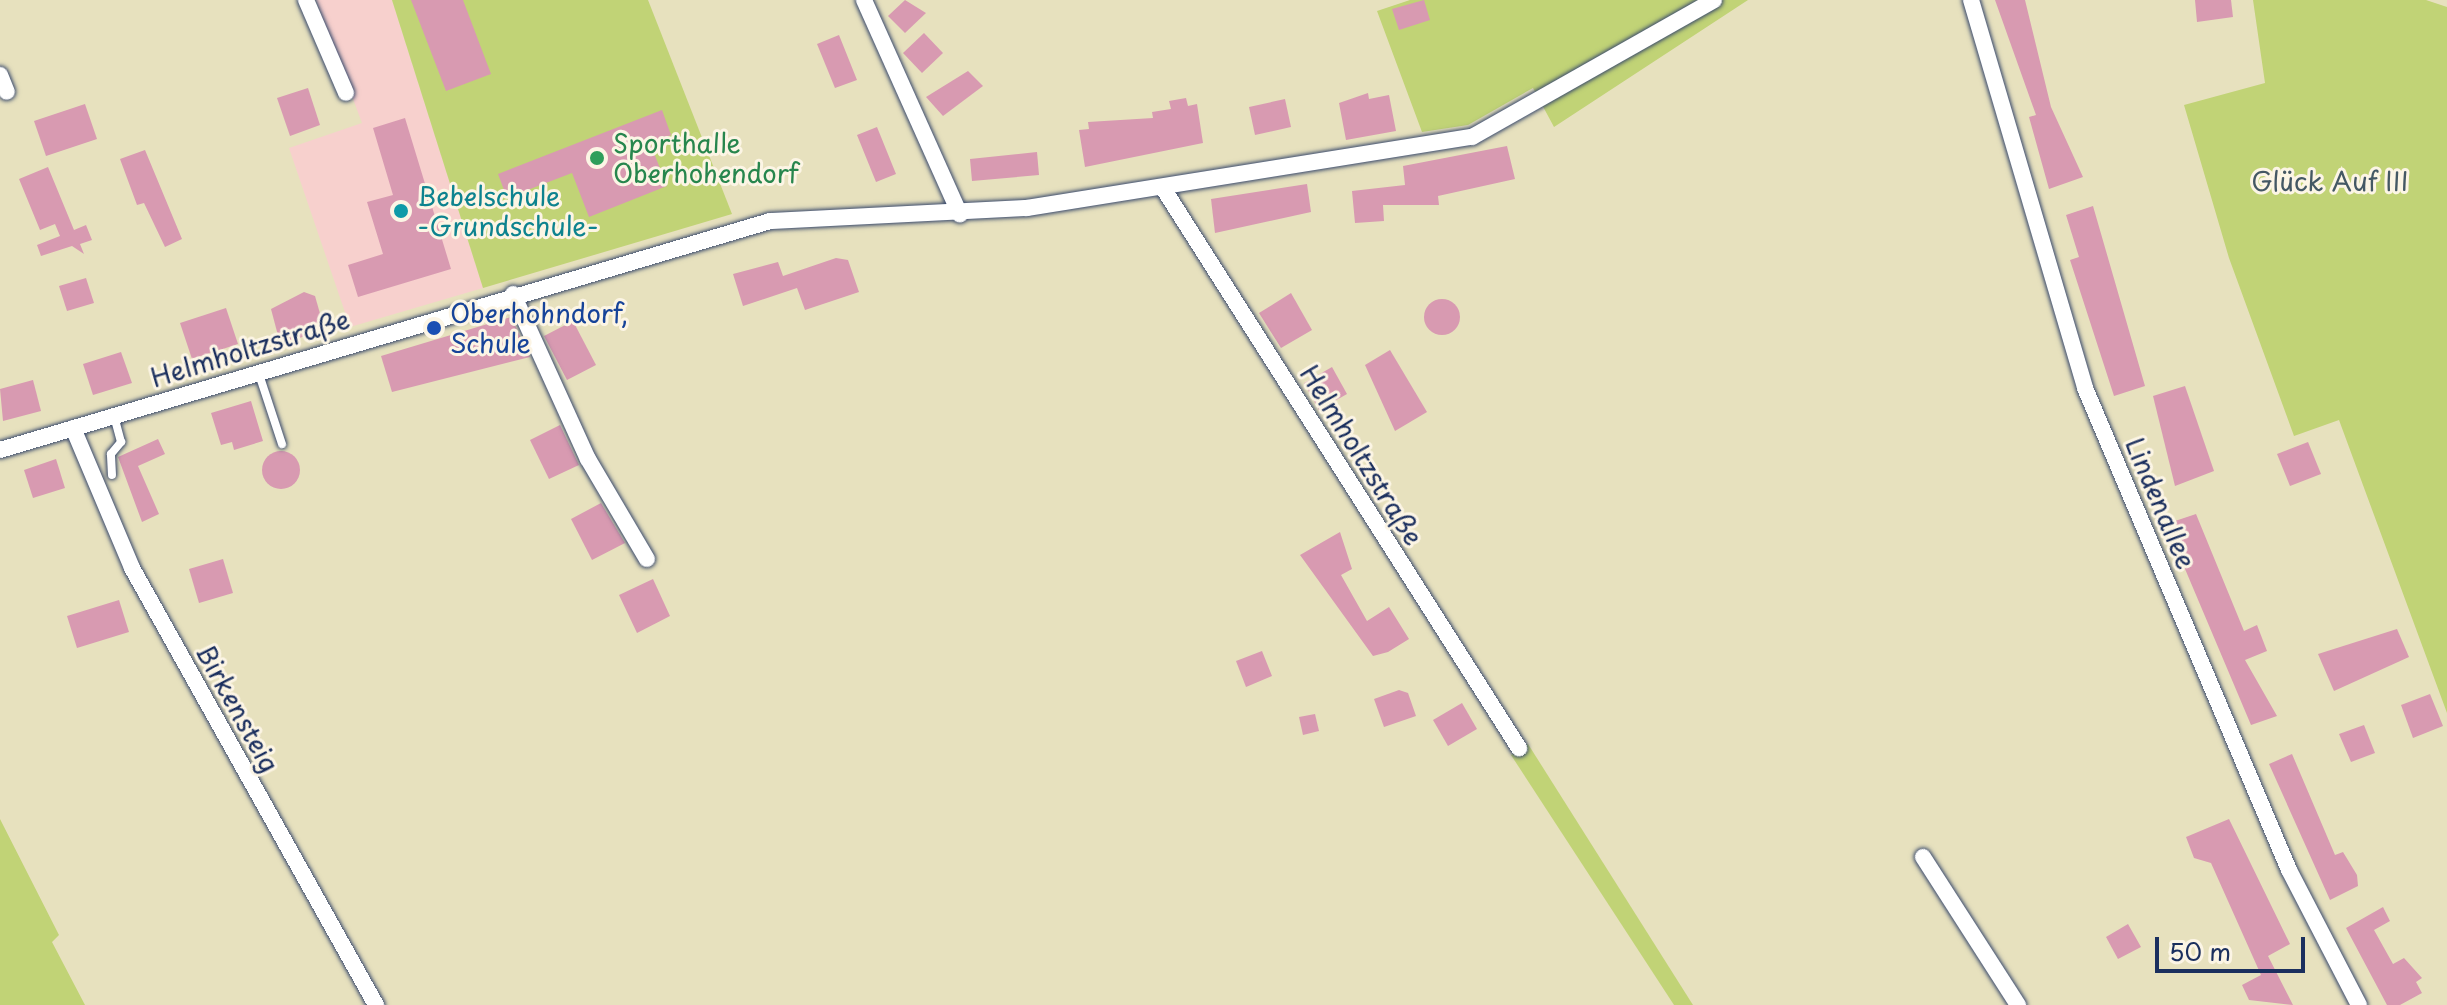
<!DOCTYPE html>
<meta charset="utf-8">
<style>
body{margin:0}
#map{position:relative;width:2447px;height:1005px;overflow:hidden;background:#e7e1be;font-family:"Playpen Sans",sans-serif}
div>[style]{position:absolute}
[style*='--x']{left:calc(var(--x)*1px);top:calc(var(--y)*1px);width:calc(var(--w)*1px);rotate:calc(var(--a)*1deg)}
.built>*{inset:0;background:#f7d0cd}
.green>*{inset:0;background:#c1d376}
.building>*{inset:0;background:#d89ab1}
.round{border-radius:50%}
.roads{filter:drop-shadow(0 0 2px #3a4a6c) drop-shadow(0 0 2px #3a4a6c)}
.service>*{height:8px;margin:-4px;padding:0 4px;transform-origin:4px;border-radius:4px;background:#fff}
.minor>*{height:16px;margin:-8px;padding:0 8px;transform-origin:8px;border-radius:8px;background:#fff}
.dots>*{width:22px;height:22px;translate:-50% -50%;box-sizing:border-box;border:4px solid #fcf5e5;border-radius:50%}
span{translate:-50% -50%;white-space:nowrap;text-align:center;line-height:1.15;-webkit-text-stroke:6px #fcf5e5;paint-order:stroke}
.leisure-label{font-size:26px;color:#27864d}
.left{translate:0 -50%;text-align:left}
.park-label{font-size:26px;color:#445864}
.culture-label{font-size:26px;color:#0d838f}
.transit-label{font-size:26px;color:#164399}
.street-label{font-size:26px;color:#1b2f5e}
.scale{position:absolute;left:2155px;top:937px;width:150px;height:36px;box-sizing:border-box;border:4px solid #1b2f5e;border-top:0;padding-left:10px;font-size:24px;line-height:28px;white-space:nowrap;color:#1b2f5e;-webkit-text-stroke:6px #fcf5e5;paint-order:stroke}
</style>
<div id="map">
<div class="built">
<i style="clip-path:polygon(316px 0,392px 0,483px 288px,350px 327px,289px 148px,362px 123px)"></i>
</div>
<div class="green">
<i style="clip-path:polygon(392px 0,648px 0,732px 214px,483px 288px)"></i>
<i style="clip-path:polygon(1410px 0,1748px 0,1554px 127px,1533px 88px,1468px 125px,1422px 132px,1377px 11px)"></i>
<i style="clip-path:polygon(2253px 0,2426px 0,2447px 7px,2447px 713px,2339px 420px,2294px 436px,2229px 258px,2184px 105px,2265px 83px)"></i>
<i style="clip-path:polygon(1528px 744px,1693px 1005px,1674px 1005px,1511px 755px)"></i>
<i style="clip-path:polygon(0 819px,59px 935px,52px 942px,85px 1005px,0 1005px)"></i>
</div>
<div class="building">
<i style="clip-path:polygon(411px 0,463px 0,491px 74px,446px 91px)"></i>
<i style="clip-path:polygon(905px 0,926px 13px,905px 33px,888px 16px)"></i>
<i style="clip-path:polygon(1424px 0,1430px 20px,1399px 30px,1392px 9px)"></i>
<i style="clip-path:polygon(1995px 0,2025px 0,2051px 107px,2083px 177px,2049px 189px,2029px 117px,2036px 115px)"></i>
<i style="clip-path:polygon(2195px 0,2231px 0,2233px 17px,2197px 22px)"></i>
<i style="clip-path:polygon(924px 33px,943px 53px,922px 73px,903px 53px)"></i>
<i style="clip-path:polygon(839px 35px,857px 80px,835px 88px,817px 44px)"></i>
<i style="clip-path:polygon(968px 71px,983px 86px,943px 116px,926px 97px)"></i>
<i style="clip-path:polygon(308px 88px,320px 125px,290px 136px,277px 98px)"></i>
<i style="clip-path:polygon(1368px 93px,1369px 99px,1389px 95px,1396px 131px,1346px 140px,1339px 103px)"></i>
<i style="clip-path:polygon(1186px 98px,1188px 106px,1197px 104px,1203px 143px,1085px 167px,1079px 130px,1089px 129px,1088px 122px,1153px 118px,1152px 112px,1171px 109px,1169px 101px)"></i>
<i style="clip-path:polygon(1285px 99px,1291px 127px,1255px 135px,1249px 107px)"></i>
<i style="clip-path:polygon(85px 104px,97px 139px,46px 156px,34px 121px)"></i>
<i style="clip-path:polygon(662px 110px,671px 135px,650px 143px,667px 186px,589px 217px,572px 173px,507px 198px,498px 174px)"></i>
<i style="clip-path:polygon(405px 118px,451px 269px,358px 297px,348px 265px,383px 254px,367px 202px,393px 195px,373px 128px)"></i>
<i style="clip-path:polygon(877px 127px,896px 174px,876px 182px,857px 135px)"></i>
<i style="clip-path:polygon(1507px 146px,1515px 179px,1438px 196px,1439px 205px,1383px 205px,1384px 221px,1355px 223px,1352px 191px,1405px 185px,1403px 166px)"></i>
<i style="clip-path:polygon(145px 150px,182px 239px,165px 247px,144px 203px,137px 205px,120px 159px)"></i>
<i style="clip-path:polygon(1037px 152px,1039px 175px,972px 181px,970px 159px)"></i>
<i style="clip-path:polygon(48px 167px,74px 230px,86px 225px,92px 240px,80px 244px,84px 254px,72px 246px,41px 256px,37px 245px,60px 236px,55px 224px,40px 230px,19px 179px)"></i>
<i style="clip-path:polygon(1307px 184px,1311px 212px,1215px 233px,1211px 199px)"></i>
<i style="clip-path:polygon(2093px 206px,2145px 386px,2114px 396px,2070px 260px,2079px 257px,2066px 215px)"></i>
<i style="clip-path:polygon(836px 258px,848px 260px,859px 292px,805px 310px,797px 288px,743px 306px,733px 274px,778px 262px,783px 276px)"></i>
<i style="clip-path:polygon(86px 278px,94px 303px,67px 311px,59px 286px)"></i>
<i style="clip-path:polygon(304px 292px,315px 296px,325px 331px,280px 343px,271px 309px)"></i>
<i style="clip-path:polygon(1291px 293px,1312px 330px,1281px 348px,1259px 313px)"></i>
<i class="round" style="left:1424px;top:299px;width:36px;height:36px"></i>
<i style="clip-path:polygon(226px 308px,238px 344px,192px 359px,180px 323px)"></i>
<i style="clip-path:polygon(511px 317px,530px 357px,392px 392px,381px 356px)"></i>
<i style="clip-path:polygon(573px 321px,596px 365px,567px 380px,544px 336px)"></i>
<i style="clip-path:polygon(1390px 350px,1427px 412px,1395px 431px,1365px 365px)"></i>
<i style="clip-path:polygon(121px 352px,132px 383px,93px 395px,83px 364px)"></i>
<i style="clip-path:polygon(1332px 367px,1347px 394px,1319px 410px,1304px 383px)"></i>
<i style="clip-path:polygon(33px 380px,41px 411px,3px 421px,0 389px)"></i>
<i style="clip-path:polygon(2185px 386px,2214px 471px,2175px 486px,2153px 396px)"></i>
<i style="clip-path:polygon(251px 401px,263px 441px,234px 450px,232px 442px,221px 445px,211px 413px)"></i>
<i style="clip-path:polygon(560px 425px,579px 465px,549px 479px,530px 440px)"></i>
<i style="clip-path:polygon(158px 439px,165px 454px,138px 466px,159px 514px,142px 522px,118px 457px)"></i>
<i style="clip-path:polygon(2308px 442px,2321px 474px,2290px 486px,2277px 454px)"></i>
<i class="round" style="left:262px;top:451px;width:38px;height:38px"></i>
<i style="clip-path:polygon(56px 459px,65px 488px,33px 498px,24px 470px)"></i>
<i style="clip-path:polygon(601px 503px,625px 543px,592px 560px,571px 519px)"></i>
<i style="clip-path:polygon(2196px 514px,2244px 631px,2257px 625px,2267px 651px,2245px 660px,2277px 716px,2251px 725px,2166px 524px)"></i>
<i style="clip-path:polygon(1340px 532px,1352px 569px,1341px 575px,1367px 621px,1389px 607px,1409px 639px,1388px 652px,1373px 656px,1300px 555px)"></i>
<i style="clip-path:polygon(223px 559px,233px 593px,199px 603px,189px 569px)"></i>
<i style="clip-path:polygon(653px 579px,670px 616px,637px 633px,619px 595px)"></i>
<i style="clip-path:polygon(119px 600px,129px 632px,77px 648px,67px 616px)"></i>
<i style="clip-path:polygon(2397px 629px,2409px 657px,2334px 691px,2318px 654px)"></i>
<i style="clip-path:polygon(1262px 651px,1272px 676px,1246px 687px,1236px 661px)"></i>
<i style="clip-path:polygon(1399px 690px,1408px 693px,1416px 716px,1384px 727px,1374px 699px)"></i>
<i style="clip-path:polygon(2430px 694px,2443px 726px,2413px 738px,2401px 705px)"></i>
<i style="clip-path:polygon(1462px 703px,1477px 729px,1448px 746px,1433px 720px)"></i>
<i style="clip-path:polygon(1315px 714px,1319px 731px,1303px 735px,1299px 717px)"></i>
<i style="clip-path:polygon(2364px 725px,2375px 753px,2351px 762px,2339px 734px)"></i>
<i style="clip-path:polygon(2292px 754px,2335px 855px,2343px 852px,2357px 875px,2358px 886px,2330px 900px,2269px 764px)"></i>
<i style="clip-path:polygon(2229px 819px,2290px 944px,2268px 956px,2293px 1005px,2249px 1000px,2242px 985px,2261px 975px,2211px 863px,2194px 858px,2186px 837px)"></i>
<i style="clip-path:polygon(2383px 907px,2390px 921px,2374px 930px,2393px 964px,2404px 958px,2422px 978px,2416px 982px,2422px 993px,2400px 1005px,2387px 1005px,2346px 928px)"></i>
<i style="clip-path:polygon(2128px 924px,2141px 947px,2118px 959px,2106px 937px)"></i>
</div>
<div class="roads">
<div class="service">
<i style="--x:258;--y:371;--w:77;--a:71.8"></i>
<i style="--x:112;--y:475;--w:21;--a:-93"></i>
<i style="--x:111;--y:454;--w:16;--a:-50"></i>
<i style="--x:121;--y:442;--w:28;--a:-105"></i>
</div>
<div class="minor">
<i style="--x:306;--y:0;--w:101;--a:66.7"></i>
<i style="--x:864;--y:0;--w:235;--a:65.9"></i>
<i style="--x:1971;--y:0;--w:404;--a:73.6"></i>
<i style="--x:2085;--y:388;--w:523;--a:67.06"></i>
<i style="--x:2289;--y:870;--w:152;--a:62.6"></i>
<i style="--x:0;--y:75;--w:18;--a:68"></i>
<i style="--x:1163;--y:188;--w:664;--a:57.56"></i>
<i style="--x:513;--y:294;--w:181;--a:65.6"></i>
<i style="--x:588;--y:459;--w:116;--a:59.5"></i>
<i style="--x:73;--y:428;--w:152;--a:67.1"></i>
<i style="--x:132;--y:568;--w:501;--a:60.82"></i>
<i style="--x:0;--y:450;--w:803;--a:-16.56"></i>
<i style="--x:770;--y:221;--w:257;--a:-2.9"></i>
<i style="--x:1027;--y:208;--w:451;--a:-9.1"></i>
<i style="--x:1472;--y:137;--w:278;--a:-29.5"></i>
<i style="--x:1923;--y:857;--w:176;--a:57.3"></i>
</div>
</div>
<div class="dots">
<i style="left:597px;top:158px;background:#2e9e5b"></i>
<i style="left:401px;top:211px;background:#0f9aa8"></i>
<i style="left:434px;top:328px;background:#1a4fb4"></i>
</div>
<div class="leisure-label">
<span class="left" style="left:613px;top:158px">Sporthalle<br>Oberhohendorf</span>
</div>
<div class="park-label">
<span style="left:2330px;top:181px">Glück Auf III</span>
</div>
<div class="culture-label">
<span class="left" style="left:417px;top:211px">Bebelschule<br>-Grundschule-</span>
</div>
<div class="transit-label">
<span class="left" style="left:450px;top:328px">Oberhohndorf,<br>Schule</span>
</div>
<div class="street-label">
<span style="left:250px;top:348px;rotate:-17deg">Helmholtzstraße</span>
<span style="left:1362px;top:455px;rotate:58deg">Helmholtzstraße</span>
<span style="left:2161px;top:503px;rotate:67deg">Lindenallee</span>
<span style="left:238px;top:708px;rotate:61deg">Birkensteig</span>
</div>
<div class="scale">50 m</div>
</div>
